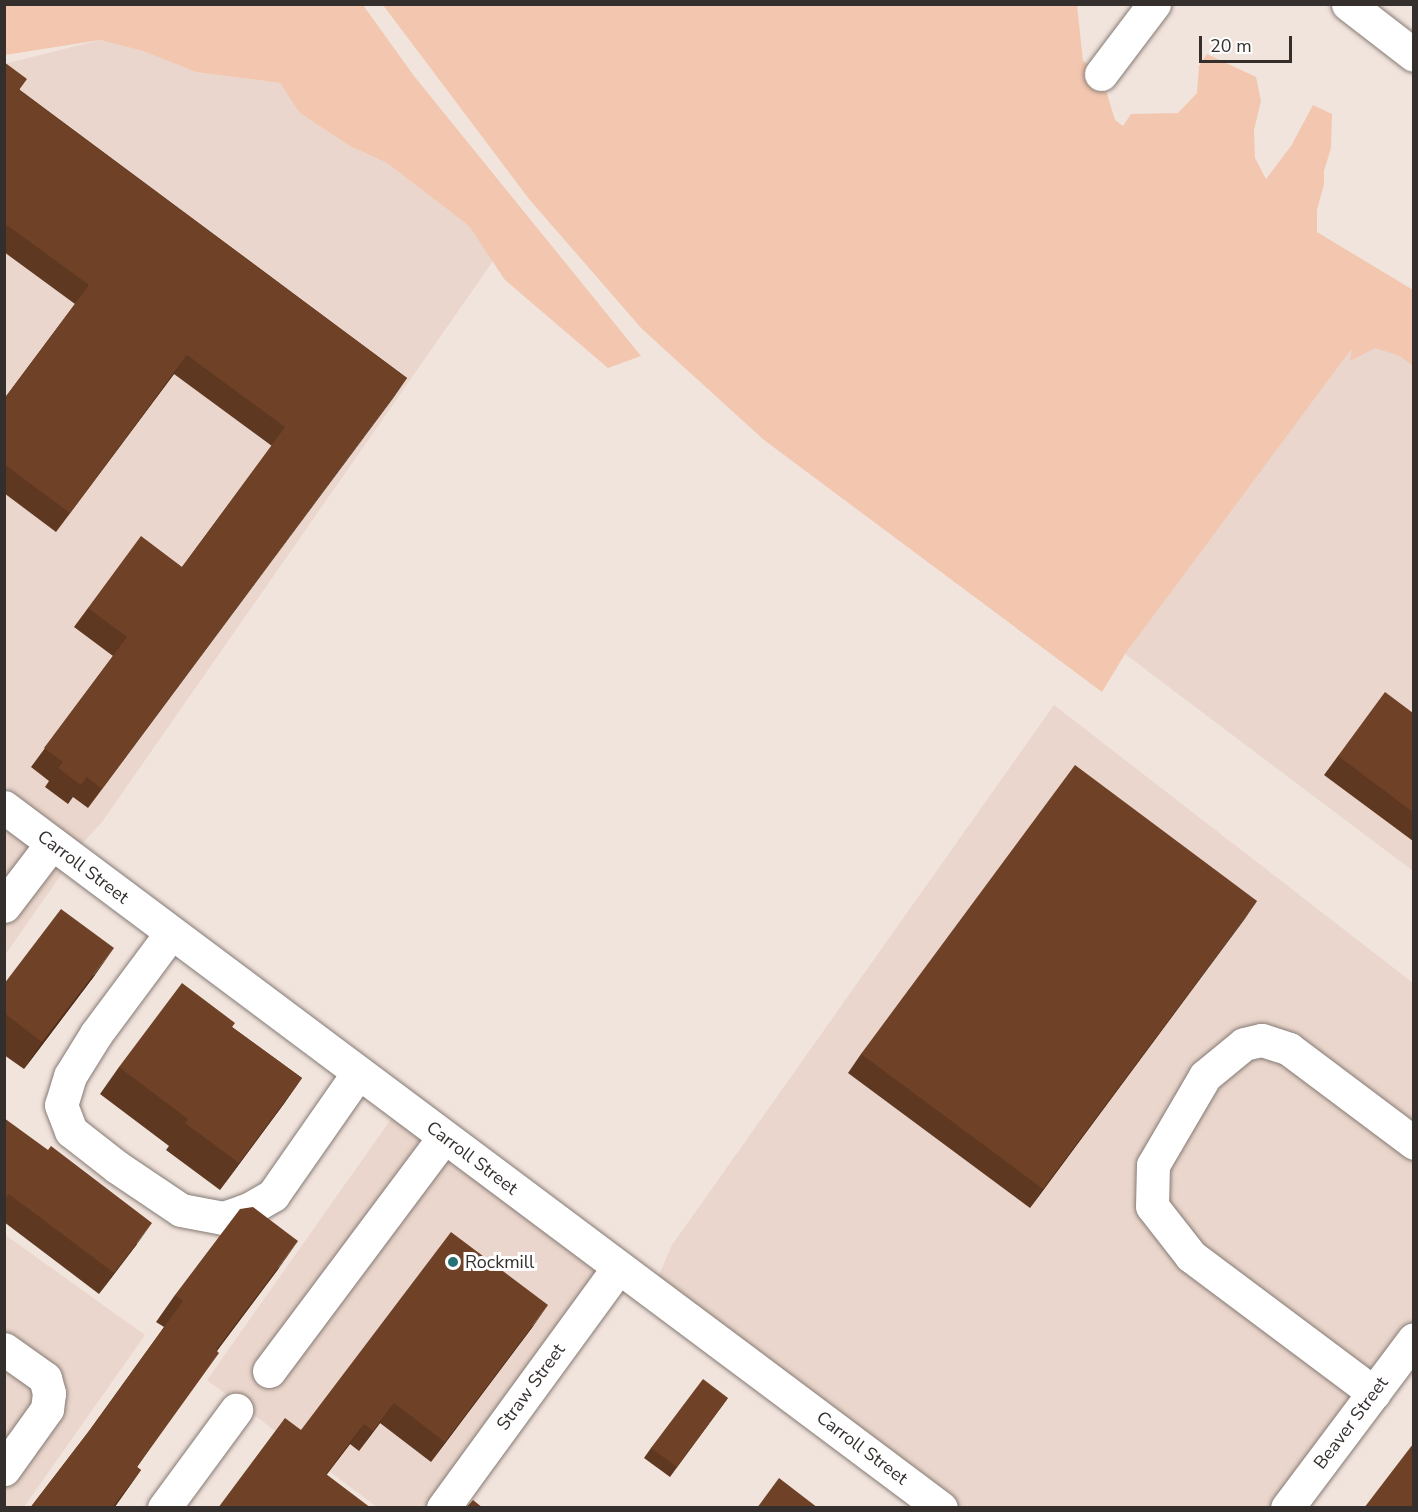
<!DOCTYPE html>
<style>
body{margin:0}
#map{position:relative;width:1418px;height:1512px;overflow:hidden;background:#f1e4dd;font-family:"Nunito Sans",sans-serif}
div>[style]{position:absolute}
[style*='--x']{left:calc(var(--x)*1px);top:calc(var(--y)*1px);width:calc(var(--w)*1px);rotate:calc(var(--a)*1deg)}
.built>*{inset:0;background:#ead6cc}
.green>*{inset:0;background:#f2c6af}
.roads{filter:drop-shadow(0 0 2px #857a74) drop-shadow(0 0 2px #857a74)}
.minor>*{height:33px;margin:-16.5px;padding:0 16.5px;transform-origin:16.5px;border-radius:16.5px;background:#fff}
.wall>*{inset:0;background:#5f3821}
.shaded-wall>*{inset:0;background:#4e2e1b}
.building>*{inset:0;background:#6f4126}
.dots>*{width:16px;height:16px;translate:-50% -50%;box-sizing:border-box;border:3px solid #fff;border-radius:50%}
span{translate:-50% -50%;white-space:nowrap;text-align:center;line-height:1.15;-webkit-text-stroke:6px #fff;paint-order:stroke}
.street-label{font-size:18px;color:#342f2d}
.poi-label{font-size:18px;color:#342f2d}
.left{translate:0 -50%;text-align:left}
.frame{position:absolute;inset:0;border:6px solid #342f2d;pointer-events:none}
.scale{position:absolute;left:1199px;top:36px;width:93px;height:27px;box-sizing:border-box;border:3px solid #342f2d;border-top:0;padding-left:8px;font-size:18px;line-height:21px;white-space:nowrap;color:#342f2d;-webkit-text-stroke:4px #fff;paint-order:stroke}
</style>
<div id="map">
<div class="built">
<i style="clip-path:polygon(100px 40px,143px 51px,196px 72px,280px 83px,301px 113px,350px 146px,387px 163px,469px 226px,493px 261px,102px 822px,81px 845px,5px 786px,4px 64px)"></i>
<i style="clip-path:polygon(1371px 315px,1413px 346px,1413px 871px,1125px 654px)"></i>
<i style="clip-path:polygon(1054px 705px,1413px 983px,1413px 1339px,1287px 1507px,940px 1507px,652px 1291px,672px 1245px)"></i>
<i style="clip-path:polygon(5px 812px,70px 862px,5px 955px)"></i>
<i style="clip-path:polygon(396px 1112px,602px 1273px,433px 1507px,377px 1507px,207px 1380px)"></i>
<i style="clip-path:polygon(4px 1234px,145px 1335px,24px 1507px,5px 1507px)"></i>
</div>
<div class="green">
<i style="clip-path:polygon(5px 4px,363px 5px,414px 76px,641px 356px,608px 368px,505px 280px,469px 226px,387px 163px,350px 146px,300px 113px,280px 83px,196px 72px,143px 51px,100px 40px,5px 55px)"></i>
<i style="clip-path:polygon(383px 5px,1077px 5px,1083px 61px,1101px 74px,1115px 120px,1123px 126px,1131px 114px,1178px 113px,1197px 93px,1199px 66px,1207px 54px,1256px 77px,1261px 101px,1254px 130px,1255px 158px,1266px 179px,1291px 146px,1313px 105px,1332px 114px,1331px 148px,1324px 171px,1324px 184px,1317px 210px,1317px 232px,1413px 290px,1413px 366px,1400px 356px,1375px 348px,1350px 361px,1352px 348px,1125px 654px,1102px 692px,764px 440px,642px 329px,529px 199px)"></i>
</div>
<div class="roads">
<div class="minor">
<i style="--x:1348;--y:4;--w:83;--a:37.7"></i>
<i style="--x:1101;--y:74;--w:88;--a:-52.9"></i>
<i style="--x:4;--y:807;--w:1170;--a:36.8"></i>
<i style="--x:4;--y:906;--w:79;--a:-52.7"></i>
<i style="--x:171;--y:933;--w:126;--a:126.6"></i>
<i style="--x:96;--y:1034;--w:49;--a:121.8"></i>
<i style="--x:70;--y:1076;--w:30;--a:107"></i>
<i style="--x:61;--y:1105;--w:28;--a:69"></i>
<i style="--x:71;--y:1131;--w:58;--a:38"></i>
<i style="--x:117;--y:1167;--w:77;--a:33.9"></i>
<i style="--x:181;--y:1210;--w:43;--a:10.8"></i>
<i style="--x:223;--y:1218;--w:28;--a:-19"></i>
<i style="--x:249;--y:1209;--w:28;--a:-30"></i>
<i style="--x:273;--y:1195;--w:149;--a:-55.1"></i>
<i style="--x:4;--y:1349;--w:50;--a:35.3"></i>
<i style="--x:45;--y:1378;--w:16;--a:75"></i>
<i style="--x:49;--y:1393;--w:16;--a:97"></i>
<i style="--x:47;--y:1409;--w:74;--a:125.6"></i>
<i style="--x:269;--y:1371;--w:292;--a:-53.2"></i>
<i style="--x:1374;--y:1393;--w:229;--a:-143.2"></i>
<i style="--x:1191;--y:1256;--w:63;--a:-128"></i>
<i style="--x:1152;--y:1206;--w:41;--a:-88.6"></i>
<i style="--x:1153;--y:1165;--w:103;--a:-59.7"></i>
<i style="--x:1205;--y:1076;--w:50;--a:-39.4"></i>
<i style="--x:1244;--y:1044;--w:18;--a:-13"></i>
<i style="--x:1262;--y:1040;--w:28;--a:18"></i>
<i style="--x:1289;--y:1049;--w:156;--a:36.9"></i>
<i style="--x:164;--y:1508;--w:122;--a:-53.7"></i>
<i style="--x:443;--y:1508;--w:298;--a:-53.9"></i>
<i style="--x:1287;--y:1508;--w:211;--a:-53.1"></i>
</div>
</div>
<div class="wall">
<i style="clip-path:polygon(4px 62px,20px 90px,407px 378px,88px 808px,73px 797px,68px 804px,45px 787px,49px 781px,31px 767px,113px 656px,74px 627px,88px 608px,182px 567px,272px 446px,174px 374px,56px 532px,4px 493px,4px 399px,75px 304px,4px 252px)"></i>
<i style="clip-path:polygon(1413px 713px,1413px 841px,1324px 775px,1338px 756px)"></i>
<i style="clip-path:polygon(1257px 901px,1030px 1208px,848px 1073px,861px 1054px)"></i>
<i style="clip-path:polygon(95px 975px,24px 1069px,4px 1055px,4px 984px)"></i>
<i style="clip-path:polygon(232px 1027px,302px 1078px,283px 1105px,220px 1190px,166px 1150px,169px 1146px,100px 1094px,119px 1067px)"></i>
<i style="clip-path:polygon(4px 1118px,137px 1244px,99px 1294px,4px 1222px)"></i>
<i style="clip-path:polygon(279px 1268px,217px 1351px,137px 1467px,141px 1470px,114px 1508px,30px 1508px,89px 1431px,164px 1327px,156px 1322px,175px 1295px)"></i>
<i style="clip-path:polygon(534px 1325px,431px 1462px,380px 1423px,359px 1451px,350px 1444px,326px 1475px,218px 1508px,301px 1430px)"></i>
<i style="clip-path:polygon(728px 1398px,670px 1477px,644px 1458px,651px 1448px)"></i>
</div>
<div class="shaded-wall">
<i style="clip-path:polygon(187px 355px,174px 374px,56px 532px,70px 513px)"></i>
<i style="clip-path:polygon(407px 378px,394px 397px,88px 808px,102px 789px)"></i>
<i style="clip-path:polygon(1257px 901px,1244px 920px,1030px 1208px,1043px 1189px)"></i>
<i style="clip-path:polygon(114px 948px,95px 975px,24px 1069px,42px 1042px)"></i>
<i style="clip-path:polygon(302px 1078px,283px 1105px,220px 1190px,239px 1163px)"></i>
<i style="clip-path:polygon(152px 1223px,137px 1244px,99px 1294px,114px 1273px)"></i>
<i style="clip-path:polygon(298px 1241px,279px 1268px,197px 1377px,216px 1350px)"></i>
<i style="clip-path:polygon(548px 1305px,534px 1325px,431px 1462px,445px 1442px)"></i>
<i style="clip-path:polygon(394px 1403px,380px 1423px,359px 1451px,373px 1431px)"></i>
<i style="clip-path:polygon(364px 1424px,350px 1444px,312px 1494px,326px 1474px)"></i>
<i style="clip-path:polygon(141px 1470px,114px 1508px,112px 1508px)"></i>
</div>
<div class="building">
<i style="clip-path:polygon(4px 62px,27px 79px,19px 90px,407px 378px,102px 789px,87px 777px,81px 785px,58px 768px,63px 762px,44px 748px,127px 637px,88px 608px,141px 536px,182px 567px,285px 427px,187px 355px,70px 513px,4px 464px,4px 399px,89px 285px,4px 223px)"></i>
<i style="clip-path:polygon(1385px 692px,1413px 713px,1413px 812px,1338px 756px)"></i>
<i style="clip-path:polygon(1075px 765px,1257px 901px,1043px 1189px,861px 1054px)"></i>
<i style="clip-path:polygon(61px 909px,114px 948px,42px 1042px,4px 1013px,4px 984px)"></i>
<i style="clip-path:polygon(182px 983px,235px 1023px,232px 1027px,302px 1078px,239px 1163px,185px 1123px,188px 1119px,119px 1067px)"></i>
<i style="clip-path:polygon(4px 1118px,48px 1150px,51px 1146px,152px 1223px,114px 1273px,9px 1194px,4px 1200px)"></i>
<i style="clip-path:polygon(253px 1207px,298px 1241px,216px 1350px,219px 1353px,137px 1467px,141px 1470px,112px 1508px,30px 1508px,89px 1431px,183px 1301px,175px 1295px,240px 1209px)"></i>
<i style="clip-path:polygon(451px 1232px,548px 1305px,445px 1442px,394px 1403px,373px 1431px,364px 1424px,326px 1474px,371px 1508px,218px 1508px,285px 1418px,301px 1430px)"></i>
<i style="clip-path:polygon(703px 1379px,728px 1398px,677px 1467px,651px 1448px)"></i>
<i style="clip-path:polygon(1413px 1444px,1413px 1508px,1364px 1508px)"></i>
<i style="clip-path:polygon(779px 1478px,818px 1508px,757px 1508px)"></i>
<i style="clip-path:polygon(473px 1500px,483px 1508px,466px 1508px)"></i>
</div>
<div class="dots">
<i style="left:453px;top:1262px;background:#277275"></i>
</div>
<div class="street-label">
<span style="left:83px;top:867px;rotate:37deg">Carroll Street</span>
<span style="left:472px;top:1158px;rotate:37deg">Carroll Street</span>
<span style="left:531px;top:1387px;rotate:-54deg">Straw Street</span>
<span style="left:1351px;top:1423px;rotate:-53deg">Beaver Street</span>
<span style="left:862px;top:1448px;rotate:37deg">Carroll Street</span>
</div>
<div class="poi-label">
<span class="left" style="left:465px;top:1262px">Rockmill</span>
</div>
<div class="frame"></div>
<div class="scale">20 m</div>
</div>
